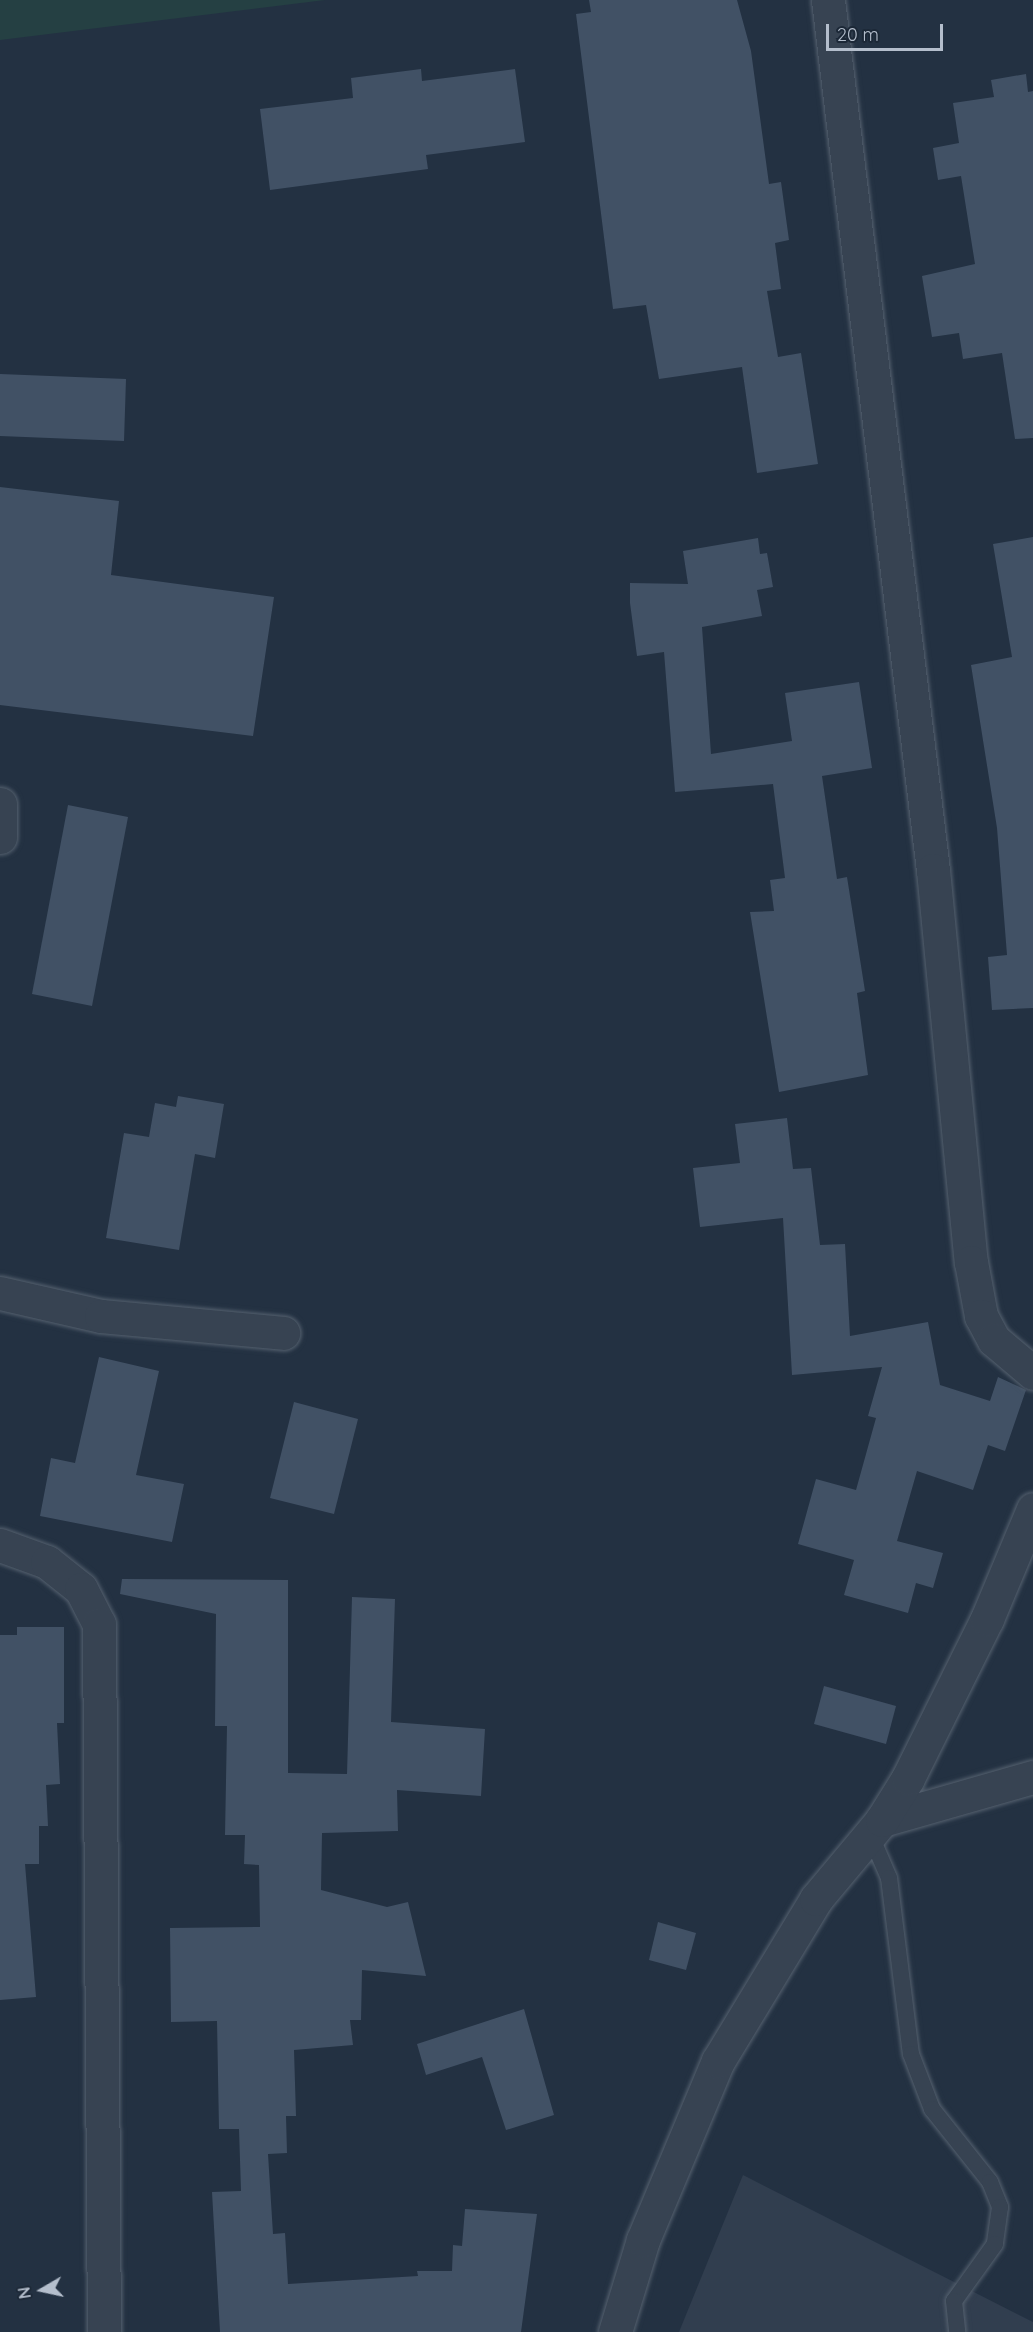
<!DOCTYPE html>
<style>
body{margin:0}
#map{position:relative;width:1033px;height:2332px;overflow:hidden;background:#233142;font-family:Quicksand,sans-serif}
div>[style]{position:absolute}
[style*='--x']{left:calc(var(--x)*1px);top:calc(var(--y)*1px);width:calc(var(--w)*1px);rotate:calc(var(--a)*1deg)}
.airport>*{inset:0;background:#313e4f}
.green>*{inset:0;background:#254043}
.building>*{inset:0;background:#415165}
.roads{filter:drop-shadow(0 0 2px #55616f) drop-shadow(0 0 2px #55616f)}
.service>*{height:16px;margin:-8px;padding:0 8px;transform-origin:8px;border-radius:8px;background:#374352}
.minor>*{height:33px;margin:-16.5px;padding:0 16.5px;transform-origin:16.5px;border-radius:16.5px;background:#374352}
span{translate:-50% -50%;white-space:nowrap;text-align:center;line-height:1.15;-webkit-text-stroke:4.5px #1c2837;paint-order:stroke}
.north{position:absolute;left:12px;top:2260px;width:60px;height:60px;-webkit-text-stroke:4px #1c2837;paint-order:stroke;rotate:261deg;font-size:16px;font-weight:700;line-height:24px;text-align:center;color:#b4becc}
.north::after{content:'';display:block;margin:auto;width:21px;height:27px;background:#b4becc;clip-path:polygon(50% 0,100% 100%,50% 72%,0 100%)}
.scale{position:absolute;left:826px;top:24px;width:117px;height:27px;box-sizing:border-box;border:3px solid #b4becc;border-top:0;padding-left:8px;font-size:18px;line-height:21px;white-space:nowrap;color:#b4becc;-webkit-text-stroke:4px #1c2837;paint-order:stroke}
</style>
<div id="map">
<div class="airport">
<i style="clip-path:polygon(743px 2175px,1033px 2322px,1033px 2332px,679px 2332px)"></i>
</div>
<div class="green">
<i style="clip-path:polygon(0 0,325px 0,0 40px)"></i>
</div>
<div class="building">
<i style="clip-path:polygon(589px 0,737px 0,751px 51px,769px 184px,781px 182px,789px 240px,775px 243px,781px 289px,767px 291px,778px 357px,801px 353px,818px 464px,757px 473px,742px 367px,659px 379px,646px 305px,613px 309px,576px 14px,591px 12px)"></i>
<i style="clip-path:polygon(421px 69px,422px 81px,515px 69px,525px 142px,426px 155px,428px 169px,270px 190px,260px 109px,353px 98px,351px 78px)"></i>
<i style="clip-path:polygon(1026px 74px,1028px 92px,1033px 91px,1033px 438px,1015px 439px,1002px 353px,963px 359px,959px 333px,932px 337px,922px 276px,975px 264px,961px 176px,938px 180px,933px 148px,959px 143px,953px 103px,994px 97px,991px 80px)"></i>
<i style="clip-path:polygon(0 374px,126px 379px,124px 441px,0 436px)"></i>
<i style="clip-path:polygon(0 487px,119px 501px,111px 575px,274px 597px,253px 736px,0 705px)"></i>
<i style="clip-path:polygon(1033px 537px,1033px 1008px,992px 1010px,988px 957px,1007px 955px,997px 828px,971px 665px,1012px 657px,993px 544px)"></i>
<i style="clip-path:polygon(758px 538px,760px 554px,767px 553px,773px 587px,757px 590px,762px 616px,702px 627px,711px 754px,792px 741px,785px 693px,859px 682px,872px 768px,822px 776px,837px 879px,847px 877px,865px 991px,857px 993px,868px 1075px,779px 1092px,750px 912px,774px 911px,770px 880px,785px 878px,773px 784px,675px 792px,664px 652px,637px 656px,630px 603px,630px 583px,688px 584px,683px 551px)"></i>
<i style="clip-path:polygon(68px 805px,128px 817px,92px 1006px,32px 994px)"></i>
<i style="clip-path:polygon(178px 1096px,224px 1104px,215px 1158px,195px 1154px,179px 1250px,106px 1238px,124px 1133px,149px 1137px,155px 1103px,176px 1107px)"></i>
<i style="clip-path:polygon(787px 1118px,793px 1169px,811px 1168px,820px 1245px,845px 1244px,850px 1336px,928px 1322px,940px 1385px,990px 1401px,998px 1377px,1026px 1390px,1005px 1451px,988px 1445px,973px 1490px,917px 1471px,897px 1541px,943px 1553px,933px 1588px,916px 1583px,908px 1613px,844px 1595px,854px 1560px,798px 1544px,816px 1479px,856px 1490px,876px 1418px,868px 1416px,882px 1367px,792px 1375px,783px 1218px,700px 1227px,693px 1168px,740px 1163px,735px 1124px)"></i>
<i style="clip-path:polygon(99px 1357px,159px 1371px,136px 1475px,184px 1484px,172px 1542px,40px 1516px,51px 1458px,75px 1463px)"></i>
<i style="clip-path:polygon(294px 1402px,358px 1419px,334px 1514px,270px 1498px)"></i>
<i style="clip-path:polygon(122px 1579px,288px 1580px,288px 1773px,347px 1774px,352px 1597px,395px 1599px,391px 1722px,485px 1729px,481px 1796px,397px 1790px,398px 1831px,322px 1833px,321px 1890px,387px 1907px,408px 1902px,426px 1976px,362px 1970px,361px 2020px,350px 2020px,353px 2045px,294px 2050px,296px 2116px,286px 2116px,287px 2153px,268px 2154px,273px 2234px,285px 2233px,288px 2284px,418px 2276px,417px 2271px,452px 2271px,453px 2245px,462px 2246px,465px 2209px,537px 2214px,521px 2332px,220px 2332px,212px 2192px,241px 2191px,239px 2129px,219px 2129px,217px 2021px,171px 2022px,170px 1928px,260px 1927px,259px 1865px,244px 1864px,245px 1835px,225px 1835px,227px 1726px,215px 1726px,216px 1614px,120px 1594px)"></i>
<i style="clip-path:polygon(17px 1627px,64px 1627px,64px 1723px,57px 1723px,60px 1784px,46px 1785px,48px 1826px,39px 1826px,39px 1864px,25px 1864px,36px 1997px,0 2000px,0 1635px,17px 1635px)"></i>
<i style="clip-path:polygon(824px 1686px,896px 1706px,886px 1744px,814px 1724px)"></i>
<i style="clip-path:polygon(658px 1922px,696px 1933px,686px 1970px,649px 1960px)"></i>
<i style="clip-path:polygon(524px 2009px,554px 2115px,506px 2130px,482px 2057px,426px 2075px,417px 2044px)"></i>
</div>
<div class="roads">
<div class="service">
<i style="--x:870;--y:1834;--w:48;--a:66.6"></i>
<i style="--x:889;--y:1878;--w:177;--a:82.9"></i>
<i style="--x:911;--y:2054;--w:59;--a:69.1"></i>
<i style="--x:932;--y:2109;--w:93;--a:51.5"></i>
<i style="--x:990;--y:2182;--w:27;--a:68"></i>
<i style="--x:1000;--y:2207;--w:37;--a:98"></i>
<i style="--x:995;--y:2244;--w:70;--a:125.7"></i>
<i style="--x:954;--y:2301;--w:31;--a:84"></i>
</div>
<div class="minor">
<i style="--x:828;--y:0;--w:876;--a:83.12"></i>
<i style="--x:933;--y:870;--w:394;--a:84.5"></i>
<i style="--x:971;--y:1262;--w:55;--a:79.5"></i>
<i style="--x:981;--y:1316;--w:27;--a:62"></i>
<i style="--x:994;--y:1340;--w:51;--a:40.2"></i>
<i style="--x:0;--y:804;--w:33;--a:90"></i>
<i style="--x:0;--y:1293;--w:104;--a:12.8"></i>
<i style="--x:101;--y:1316;--w:183;--a:5.3"></i>
<i style="--x:0;--y:1545;--w:50;--a:19.9"></i>
<i style="--x:47;--y:1562;--w:43;--a:38.5"></i>
<i style="--x:81;--y:1589;--w:39;--a:63"></i>
<i style="--x:99;--y:1624;--w:708;--a:89.6"></i>
<i style="--x:882;--y:1820;--w:157;--a:-15.9"></i>
<i style="--x:615;--y:2332;--w:96;--a:-73.1"></i>
<i style="--x:643;--y:2240;--w:194;--a:-67.3"></i>
<i style="--x:718;--y:2061;--w:189;--a:-58.8"></i>
<i style="--x:816;--y:1899;--w:103;--a:-50.1"></i>
<i style="--x:882;--y:1820;--w:49;--a:-58.2"></i>
<i style="--x:908;--y:1778;--w:178;--a:-63.6"></i>
<i style="--x:987;--y:1619;--w:119;--a:-67.3"></i>
</div>
</div>
<div class="north">N</div>
<div class="scale">20 m</div>
</div>
